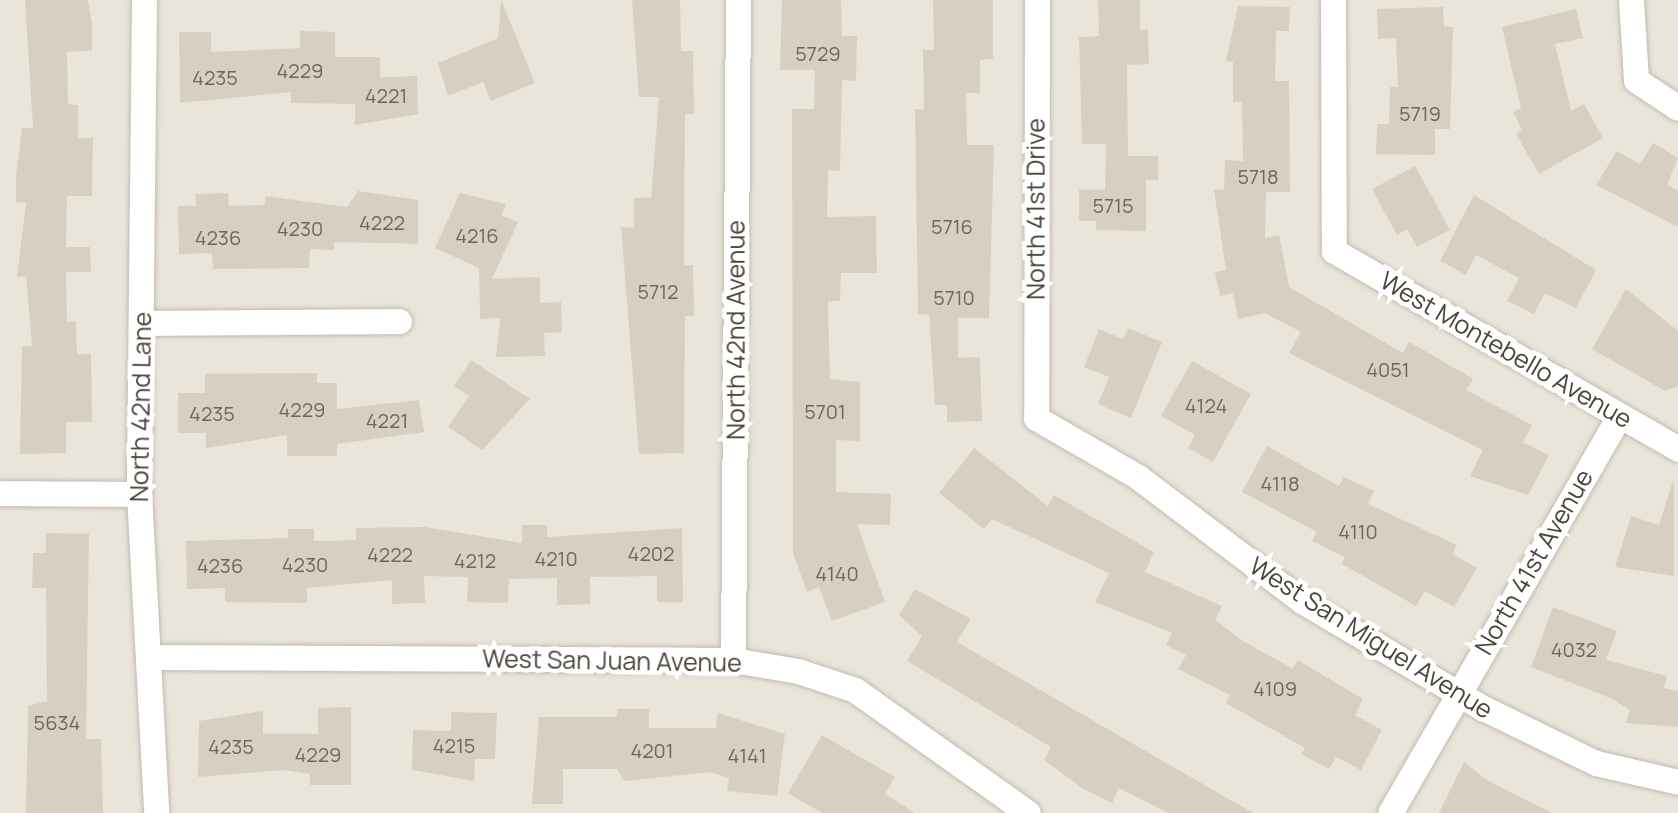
<!DOCTYPE html>
<style>
body{margin:0}
#map{position:relative;width:1678px;height:813px;overflow:hidden;background:#f6f3ec;font-family:Manrope,sans-serif}
div>[style]{position:absolute}
[style*='--x']{left:calc(var(--x)*1px);top:calc(var(--y)*1px);width:calc(var(--w)*1px);rotate:calc(var(--a)*1deg)}
.residential>*{inset:0;background:#eae5da}
.building>*{inset:0;background:#d8cfc1}
.roads{filter:drop-shadow(0 0 2px #c2bbae) drop-shadow(0 0 2px #c2bbae)}
.minor>*{height:25px;margin:-12.5px;padding:0 12.5px;transform-origin:12.5px;border-radius:12.5px;background:#fff}
span{translate:-50% -50%;white-space:nowrap;text-align:center;line-height:1.15;-webkit-text-stroke:9px #fff;paint-order:stroke}
.number-label{font-size:20px;color:#6e675b}
.number-label span{-webkit-text-stroke-width:0}
.street-label{font-size:25px;color:#4b4439}
</style>
<div id="map">
<div class="residential">
<i style="clip-path:polygon(0 0,1678px 0,1678px 813px,0 813px)"></i>
</div>
<div class="building">
<i style="clip-path:polygon(25px 0,88px 0,92px 24px,92px 51px,67px 52px,68px 104px,78px 105px,78px 138px,93px 138px,92px 196px,67px 196px,66px 247px,90px 247px,91px 272px,66px 272px,67px 322px,76px 321px,77px 354px,91px 354px,92px 422px,66px 422px,66px 453px,20px 454px,22px 346px,32px 346px,26px 276px,17px 277px,26px 202px,16px 202px,16px 176px,22px 128px,33px 128px)"></i>
<i style="clip-path:polygon(501px 0,535px 83px,491px 101px,483px 82px,448px 96px,438px 63px,498px 38px)"></i>
<i style="clip-path:polygon(632px 0,680px 0,681px 51px,693px 51px,694px 114px,685px 114px,684px 265px,693px 265px,694px 316px,685px 316px,684px 453px,639px 454px,621px 227px,634px 228px,634px 198px,651px 198px,659px 97px,639px 97px)"></i>
<i style="clip-path:polygon(782px 0,841px 0,842px 36px,857px 36px,856px 81px,842px 80px,840px 171px,828px 170px,827px 217px,876px 216px,877px 273px,841px 273px,840px 301px,828px 301px,830px 379px,860px 382px,860px 441px,836px 440px,836px 492px,891px 494px,890px 525px,857px 524px,885px 602px,832px 621px,819px 587px,807px 592px,793px 553px,792px 109px,814px 109px,815px 70px,780px 70px)"></i>
<i style="clip-path:polygon(933px 0,993px 0,993px 59px,980px 60px,980px 93px,966px 93px,967px 145px,994px 145px,989px 318px,958px 318px,958px 358px,980px 357px,982px 421px,947px 422px,947px 405px,935px 405px,929px 314px,918px 314px,915px 109px,924px 109px,923px 50px,934px 50px)"></i>
<i style="clip-path:polygon(1098px 0,1140px 0,1140px 30px,1148px 29px,1149px 64px,1127px 65px,1128px 156px,1158px 156px,1158px 180px,1146px 180px,1146px 231px,1096px 230px,1096px 221px,1079px 221px,1079px 190px,1105px 190px,1106px 144px,1082px 144px,1079px 37px,1099px 36px)"></i>
<i style="clip-path:polygon(1238px 6px,1290px 7px,1289px 31px,1276px 31px,1275px 81px,1289px 81px,1290px 192px,1266px 192px,1265px 238px,1279px 235px,1289px 287px,1403px 353px,1409px 342px,1434px 356px,1473px 379px,1466px 390px,1532px 425px,1523px 442px,1549px 455px,1528px 495px,1470px 476px,1483px 450px,1289px 353px,1301px 332px,1265px 313px,1238px 319px,1233px 293px,1220px 296px,1215px 272px,1226px 270px,1214px 190px,1224px 190px,1225px 160px,1243px 161px,1242px 102px,1233px 102px,1233px 62px,1226px 61px)"></i>
<i style="clip-path:polygon(1443px 7px,1444px 27px,1453px 27px,1450px 129px,1435px 129px,1435px 155px,1376px 154px,1377px 124px,1389px 124px,1390px 87px,1398px 87px,1396px 38px,1378px 39px,1377px 9px)"></i>
<i style="clip-path:polygon(1576px 9px,1583px 38px,1555px 44px,1571px 111px,1584px 104px,1603px 138px,1539px 174px,1516px 134px,1522px 130px,1513px 112px,1521px 108px,1502px 27px)"></i>
<i style="clip-path:polygon(300px 31px,335px 32px,335px 57px,380px 57px,380px 77px,417px 76px,418px 114px,355px 125px,355px 104px,291px 103px,291px 92px,180px 103px,179px 32px,211px 32px,211px 52px,300px 48px)"></i>
<i style="clip-path:polygon(1653px 143px,1678px 158px,1667px 185px,1678px 191px,1678px 227px,1596px 185px,1617px 151px,1640px 164px)"></i>
<i style="clip-path:polygon(1415px 166px,1450px 230px,1417px 247px,1407px 229px,1397px 235px,1372px 189px)"></i>
<i style="clip-path:polygon(358px 191px,418px 200px,418px 244px,334px 242px,334px 250px,310px 249px,309px 268px,213px 269px,212px 253px,179px 254px,178px 206px,196px 206px,195px 194px,228px 193px,229px 206px,265px 205px,265px 196px,347px 207px)"></i>
<i style="clip-path:polygon(460px 193px,506px 204px,501px 215px,518px 222px,492px 279px,540px 277px,540px 303px,561px 302px,562px 332px,544px 333px,545px 356px,496px 357px,500px 318px,480px 319px,479px 268px,435px 248px)"></i>
<i style="clip-path:polygon(1474px 195px,1596px 270px,1576px 308px,1545px 293px,1534px 314px,1507px 301px,1519px 278px,1476px 255px,1466px 275px,1440px 261px)"></i>
<i style="clip-path:polygon(1626px 289px,1678px 331px,1678px 386px,1665px 391px,1592px 349px)"></i>
<i style="clip-path:polygon(1128px 328px,1162px 342px,1131px 418px,1098px 404px,1109px 377px,1084px 367px,1099px 329px,1123px 339px)"></i>
<i style="clip-path:polygon(471px 360px,530px 399px,482px 450px,448px 427px,469px 396px,454px 386px)"></i>
<i style="clip-path:polygon(1192px 361px,1251px 394px,1213px 462px,1188px 448px,1195px 435px,1161px 416px)"></i>
<i style="clip-path:polygon(317px 373px,317px 383px,337px 383px,337px 409px,419px 400px,424px 432px,337px 444px,337px 456px,287px 456px,287px 435px,206px 448px,206px 433px,178px 433px,178px 393px,205px 393px,205px 374px)"></i>
<i style="clip-path:polygon(1267px 446px,1339px 486px,1344px 477px,1374px 491px,1368px 504px,1457px 545px,1452px 554px,1477px 568px,1454px 607px,1425px 591px,1416px 606px,1342px 564px,1345px 557px,1312px 541px,1317px 532px,1242px 492px)"></i>
<i style="clip-path:polygon(974px 448px,1048px 506px,1054px 495px,1154px 552px,1145px 572px,1222px 606px,1215px 620px,1243px 641px,1293px 669px,1298px 660px,1363px 699px,1355px 715px,1382px 730px,1361px 770px,1336px 757px,1329px 769px,1301px 754px,1305px 748px,1226px 703px,1230px 695px,1178px 669px,1186px 655px,1166px 645px,1172px 633px,1095px 602px,1109px 573px,992px 519px,984px 529px,939px 493px)"></i>
<i style="clip-path:polygon(1674px 478px,1674px 576px,1615px 567px,1631px 516px,1659px 525px)"></i>
<i style="clip-path:polygon(522px 525px,547px 525px,547px 537px,682px 528px,683px 602px,657px 602px,657px 576px,590px 577px,590px 604px,557px 605px,557px 578px,509px 579px,508px 603px,467px 602px,468px 577px,424px 576px,425px 603px,392px 604px,392px 580px,307px 588px,307px 603px,225px 602px,225px 588px,187px 589px,186px 541px,288px 538px,288px 529px,314px 529px,314px 541px,356px 540px,356px 528px,424px 527px,522px 543px)"></i>
<i style="clip-path:polygon(46px 533px,89px 534px,86px 739px,101px 739px,103px 813px,26px 813px,28px 706px,47px 701px,46px 588px,32px 588px,33px 553px,46px 553px)"></i>
<i style="clip-path:polygon(915px 589px,971px 619px,957px 642px,1253px 813px,1169px 813px,1119px 788px,1112px 803px,1085px 790px,1044px 760px,1051px 747px,907px 661px,922px 636px,899px 615px)"></i>
<i style="clip-path:polygon(1553px 607px,1617px 631px,1606px 660px,1667px 676px,1664px 688px,1678px 691px,1678px 727px,1626px 723px,1630px 710px,1610px 698px,1531px 667px)"></i>
<i style="clip-path:polygon(351px 707px,351px 785px,310px 785px,310px 774px,285px 770px,198px 777px,199px 721px,263px 711px,263px 734px,318px 734px,318px 708px)"></i>
<i style="clip-path:polygon(617px 709px,649px 709px,649px 728px,716px 728px,718px 713px,785px 734px,777px 796px,727px 791px,729px 778px,710px 772px,624px 781px,617px 769px,563px 769px,563px 804px,532px 804px,539px 717px,617px 717px)"></i>
<i style="clip-path:polygon(451px 712px,497px 713px,495px 759px,475px 759px,474px 781px,412px 770px,413px 730px,451px 731px)"></i>
<i style="clip-path:polygon(822px 735px,895px 777px,885px 794px,915px 813px,822px 813px,788px 793px)"></i>
<i style="clip-path:polygon(1464px 762px,1487px 780px,1552px 813px,1439px 813px)"></i>
</div>
<div class="roads">
<div class="minor">
<i style="--x:144;--y:0;--w:494;--a:90.6"></i>
<i style="--x:139;--y:494;--w:319;--a:86.9"></i>
<i style="--x:1037;--y:0;--w:418;--a:90.1"></i>
<i style="--x:1036;--y:418;--w:118;--a:30"></i>
<i style="--x:1138;--y:477;--w:206;--a:37.1"></i>
<i style="--x:1302;--y:601;--w:208;--a:30.6"></i>
<i style="--x:1481;--y:707;--w:128;--a:26"></i>
<i style="--x:1596;--y:763;--w:84;--a:13"></i>
<i style="--x:1333;--y:0;--w:251;--a:89.8"></i>
<i style="--x:1334;--y:251;--w:397;--a:29.9"></i>
<i style="--x:1631;--y:0;--w:80;--a:86.4"></i>
<i style="--x:1636;--y:80;--w:50;--a:33.7"></i>
<i style="--x:142;--y:323;--w:257;--a:-0.4"></i>
<i style="--x:0;--y:493;--w:139;--a:0.4"></i>
<i style="--x:153;--y:657;--w:580;--a:0.3"></i>
<i style="--x:733;--y:660;--w:66;--a:9.6"></i>
<i style="--x:798;--y:671;--w:60;--a:18.4"></i>
<i style="--x:855;--y:690;--w:212;--a:35.4"></i>
<i style="--x:733;--y:660;--w:660;--a:-89.57"></i>
<i style="--x:1390;--y:813;--w:458;--a:-60"></i>
</div>
</div>
<div class="number-label">
<span style="left:818px;top:53px">5729</span>
<span style="left:300px;top:70px">4229</span>
<span style="left:215px;top:77px">4235</span>
<span style="left:386px;top:95px">4221</span>
<span style="left:1420px;top:113px">5719</span>
<span style="left:1258px;top:176px">5718</span>
<span style="left:1113px;top:205px">5715</span>
<span style="left:382px;top:222px">4222</span>
<span style="left:952px;top:226px">5716</span>
<span style="left:300px;top:228px">4230</span>
<span style="left:477px;top:235px">4216</span>
<span style="left:218px;top:237px">4236</span>
<span style="left:658px;top:291px">5712</span>
<span style="left:954px;top:297px">5710</span>
<span style="left:1388px;top:369px">4051</span>
<span style="left:1206px;top:405px">4124</span>
<span style="left:302px;top:409px">4229</span>
<span style="left:825px;top:411px">5701</span>
<span style="left:212px;top:413px">4235</span>
<span style="left:387px;top:420px">4221</span>
<span style="left:1280px;top:483px">4118</span>
<span style="left:1358px;top:531px">4110</span>
<span style="left:651px;top:553px">4202</span>
<span style="left:390px;top:554px">4222</span>
<span style="left:556px;top:558px">4210</span>
<span style="left:475px;top:560px">4212</span>
<span style="left:305px;top:564px">4230</span>
<span style="left:220px;top:565px">4236</span>
<span style="left:837px;top:573px">4140</span>
<span style="left:1574px;top:649px">4032</span>
<span style="left:1275px;top:688px">4109</span>
<span style="left:57px;top:722px">5634</span>
<span style="left:454px;top:745px">4215</span>
<span style="left:231px;top:746px">4235</span>
<span style="left:652px;top:750px">4201</span>
<span style="left:318px;top:754px">4229</span>
<span style="left:747px;top:755px">4141</span>
</div>
<div class="street-label">
<span style="left:1036px;top:209px;rotate:-90deg">North 41st Drive</span>
<span style="left:736px;top:330px;rotate:-90deg">North 42nd Avenue</span>
<span style="left:1506px;top:350px;rotate:30deg">West Montebello Avenue</span>
<span style="left:141px;top:407px;rotate:-89deg">North 42nd Lane</span>
<span style="left:1534px;top:562px;rotate:-60deg">North 41st Avenue</span>
<span style="left:1371px;top:638px;rotate:32deg">West San Miguel Avenue</span>
<span style="left:612px;top:661px;rotate:1deg">West San Juan Avenue</span>
</div>
</div>
